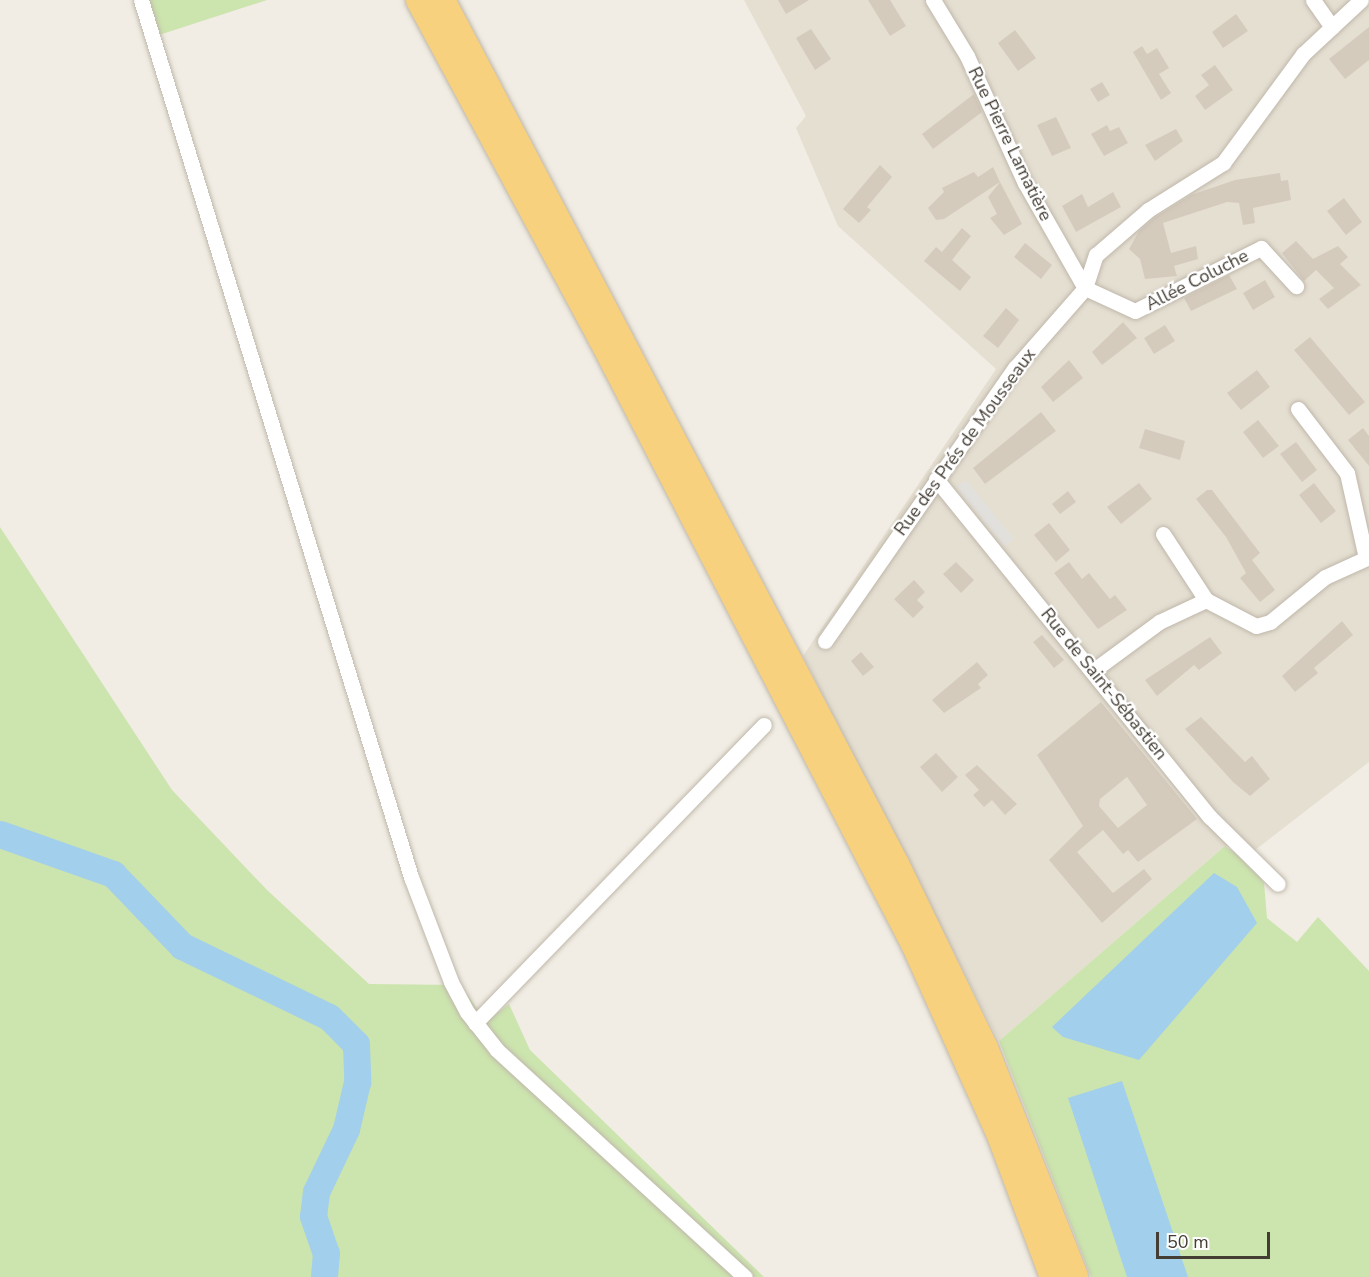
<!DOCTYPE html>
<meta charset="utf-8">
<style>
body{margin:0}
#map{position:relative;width:1369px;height:1277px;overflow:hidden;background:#f1ede4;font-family:"Nunito Sans",sans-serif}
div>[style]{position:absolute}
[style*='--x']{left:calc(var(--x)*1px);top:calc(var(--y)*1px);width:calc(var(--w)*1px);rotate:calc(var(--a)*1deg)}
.residential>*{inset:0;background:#e5dfd2}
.green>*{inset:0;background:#cce4ae}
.parking>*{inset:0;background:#e2e0dc}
.water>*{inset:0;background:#a2cfec}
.river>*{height:27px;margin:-13.5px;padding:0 13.5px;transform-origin:13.5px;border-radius:13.5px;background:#a2cfec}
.building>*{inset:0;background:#d5cbbd}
.roads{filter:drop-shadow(0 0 2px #bfb7aa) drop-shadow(0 0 2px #bfb7aa)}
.minor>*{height:15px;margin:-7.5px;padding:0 7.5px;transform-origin:7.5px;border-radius:7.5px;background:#fff}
.trunk>*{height:26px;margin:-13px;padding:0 13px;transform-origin:13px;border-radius:13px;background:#f8d17f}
span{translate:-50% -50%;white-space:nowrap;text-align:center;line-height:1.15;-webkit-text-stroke:4.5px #fff;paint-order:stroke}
.street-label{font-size:18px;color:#433d34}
.scale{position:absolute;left:1156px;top:1232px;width:114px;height:27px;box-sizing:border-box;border:3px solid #433d34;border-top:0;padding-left:8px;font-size:18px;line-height:21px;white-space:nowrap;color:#433d34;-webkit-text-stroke:4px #fff;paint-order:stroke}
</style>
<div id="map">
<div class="residential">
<i style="clip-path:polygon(744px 0,1369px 0,1369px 762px,1255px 850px,1225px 846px,999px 1041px,803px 656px,996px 369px,838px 226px,796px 128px,806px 116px)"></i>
</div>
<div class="green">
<i style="clip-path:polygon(148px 0,267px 0,159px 35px)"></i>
<i style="clip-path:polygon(0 527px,172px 790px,267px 890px,369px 984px,461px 985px,486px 1022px,509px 1004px,530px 1050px,764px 1277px,0 1277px)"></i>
<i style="clip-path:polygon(1225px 846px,1250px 864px,1264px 883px,1267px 918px,1297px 942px,1318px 917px,1369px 971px,1369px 1277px,1091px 1277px,999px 1041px)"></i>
</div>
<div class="parking">
<i style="clip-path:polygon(966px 480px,1014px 539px,1004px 546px,956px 487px)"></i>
</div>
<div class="water">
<i style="clip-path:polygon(1214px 873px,1237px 887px,1257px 923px,1139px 1060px,1063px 1037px,1052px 1027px)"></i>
<i style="clip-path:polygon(1122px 1081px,1188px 1277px,1127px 1277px,1068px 1098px)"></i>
</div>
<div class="river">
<i style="--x:0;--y:834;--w:120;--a:19.5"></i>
<i style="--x:113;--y:874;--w:100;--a:46.2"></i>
<i style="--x:182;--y:946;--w:163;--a:25.8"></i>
<i style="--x:329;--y:1017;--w:38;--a:45"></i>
<i style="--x:356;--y:1044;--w:38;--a:88"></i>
<i style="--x:357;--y:1082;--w:48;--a:103.2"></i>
<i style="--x:346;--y:1129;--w:70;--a:115.5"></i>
<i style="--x:316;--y:1192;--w:24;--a:97"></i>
<i style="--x:313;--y:1216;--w:39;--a:71"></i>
<i style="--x:326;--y:1253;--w:24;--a:95"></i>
</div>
<div class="building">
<i style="clip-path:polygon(778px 0,809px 0,786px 14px)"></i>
<i style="clip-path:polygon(868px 0,890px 0,906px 26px,890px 36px)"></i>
<i style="clip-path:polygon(1236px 14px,1248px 31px,1223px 48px,1212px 32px)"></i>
<i style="clip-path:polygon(1369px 27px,1369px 60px,1345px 79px,1329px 59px)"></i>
<i style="clip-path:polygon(811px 29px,831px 59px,815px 70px,796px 38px)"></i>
<i style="clip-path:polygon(1015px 30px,1036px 58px,1018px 71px,998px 43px)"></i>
<i style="clip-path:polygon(1142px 46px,1147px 54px,1157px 48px,1169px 68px,1159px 74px,1171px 93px,1161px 100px,1133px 52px)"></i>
<i style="clip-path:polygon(1215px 65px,1233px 90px,1205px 110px,1195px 96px,1209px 85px,1201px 75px)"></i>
<i style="clip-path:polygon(1102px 82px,1110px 95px,1098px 102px,1090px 89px)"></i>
<i style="clip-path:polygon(974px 94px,982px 112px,933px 149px,922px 134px)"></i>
<i style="clip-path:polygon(1056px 117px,1071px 148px,1052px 156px,1037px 125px)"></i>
<i style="clip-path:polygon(1107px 125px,1110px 131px,1119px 127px,1128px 143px,1104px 156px,1091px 134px)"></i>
<i style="clip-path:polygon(1176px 129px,1183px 141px,1155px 161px,1145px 145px)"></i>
<i style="clip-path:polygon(880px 165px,892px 177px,867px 207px,871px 210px,859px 223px,843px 209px)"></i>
<i style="clip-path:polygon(993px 167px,1000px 182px,944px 219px,936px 220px,928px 208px,944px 192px,942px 188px,974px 172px,978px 177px)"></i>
<i style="clip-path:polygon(1280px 173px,1281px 181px,1288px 180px,1291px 200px,1253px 208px,1255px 223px,1243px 225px,1239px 203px,1227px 202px,1163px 223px,1171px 253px,1196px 246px,1198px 259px,1174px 266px,1177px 276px,1145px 279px,1140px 259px,1129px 249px,1139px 231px,1154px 218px,1191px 195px,1235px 180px)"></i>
<i style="clip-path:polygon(1000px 182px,1022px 224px,1004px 235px,990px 218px,997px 214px,988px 197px)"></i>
<i style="clip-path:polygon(1113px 192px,1121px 207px,1076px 232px,1062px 206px,1082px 194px,1088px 207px)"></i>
<i style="clip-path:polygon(1344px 198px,1362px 222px,1346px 235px,1327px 211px)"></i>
<i style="clip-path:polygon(962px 228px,971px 236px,952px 260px,971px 277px,960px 291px,924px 261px,936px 247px,942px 252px)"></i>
<i style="clip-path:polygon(1296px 241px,1313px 259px,1338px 246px,1348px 257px,1340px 264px,1361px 285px,1328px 309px,1319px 299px,1334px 288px,1316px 270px,1304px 281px,1282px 253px)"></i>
<i style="clip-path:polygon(1025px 243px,1052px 265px,1041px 279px,1014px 257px)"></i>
<i style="clip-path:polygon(1229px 275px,1237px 289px,1191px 311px,1184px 298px)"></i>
<i style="clip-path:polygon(1265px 280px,1275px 297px,1253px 310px,1243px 293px)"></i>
<i style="clip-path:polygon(1006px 308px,1019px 320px,998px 348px,983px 336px)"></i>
<i style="clip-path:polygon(1123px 322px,1137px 338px,1102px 365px,1092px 352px)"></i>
<i style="clip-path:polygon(1165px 325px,1175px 341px,1154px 354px,1144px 338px)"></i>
<i style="clip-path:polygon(1310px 337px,1365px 402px,1349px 415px,1294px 350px)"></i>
<i style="clip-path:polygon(1069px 360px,1083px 378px,1053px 402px,1041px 387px)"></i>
<i style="clip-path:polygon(1257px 370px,1270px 387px,1241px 410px,1227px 393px)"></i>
<i style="clip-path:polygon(1041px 412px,1056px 431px,985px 484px,973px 468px)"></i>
<i style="clip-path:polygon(1258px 420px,1279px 446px,1263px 458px,1243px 432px)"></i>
<i style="clip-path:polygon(1363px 428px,1369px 436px,1369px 466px,1348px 440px)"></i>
<i style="clip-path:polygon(1145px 429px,1185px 441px,1180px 460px,1139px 448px)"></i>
<i style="clip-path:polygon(1296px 442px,1317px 470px,1302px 482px,1280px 454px)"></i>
<i style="clip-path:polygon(1139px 483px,1152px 499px,1121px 524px,1107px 507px)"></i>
<i style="clip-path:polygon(1314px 483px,1336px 511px,1321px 523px,1299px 495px)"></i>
<i style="clip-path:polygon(1207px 490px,1212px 490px,1260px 553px,1252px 560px,1275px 590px,1260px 602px,1240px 578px,1246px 573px,1226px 537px,1196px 499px)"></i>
<i style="clip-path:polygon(1068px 491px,1076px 502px,1060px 514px,1052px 504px)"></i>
<i style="clip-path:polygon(1049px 523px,1070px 550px,1056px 562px,1034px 535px)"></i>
<i style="clip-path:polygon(956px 562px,974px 580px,961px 593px,943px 574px)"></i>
<i style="clip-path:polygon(1069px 562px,1082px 579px,1089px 573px,1110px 599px,1115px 595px,1127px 610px,1098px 629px,1054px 573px)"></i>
<i style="clip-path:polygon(914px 580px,925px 592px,917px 600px,924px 607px,913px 618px,894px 599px)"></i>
<i style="clip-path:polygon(1342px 621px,1353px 635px,1314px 668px,1318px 673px,1295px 692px,1282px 676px)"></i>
<i style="clip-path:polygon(1042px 635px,1064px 660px,1054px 668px,1033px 642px)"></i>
<i style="clip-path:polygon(1210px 637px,1222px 653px,1199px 670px,1194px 665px,1157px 696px,1145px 680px)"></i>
<i style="clip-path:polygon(861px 652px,874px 667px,863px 676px,851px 661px)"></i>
<i style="clip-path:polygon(977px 662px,988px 675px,978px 684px,981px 688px,944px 713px,932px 700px)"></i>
<i style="clip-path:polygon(evenodd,1101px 702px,1197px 819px,1138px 862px,1128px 850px,1123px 854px,1103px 830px,1077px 852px,1113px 893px,1144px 869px,1152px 879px,1102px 923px,1049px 860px,1083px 826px,1037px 755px,1101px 702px,1127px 777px,1147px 805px,1118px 828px,1099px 806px,1100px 799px,1127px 777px)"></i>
<i style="clip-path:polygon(1201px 717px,1245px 762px,1252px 756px,1270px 779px,1250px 796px,1233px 782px,1185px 729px)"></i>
<i style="clip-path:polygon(936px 753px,958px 777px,942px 792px,920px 767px)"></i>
<i style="clip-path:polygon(977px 765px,1017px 804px,1005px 815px,992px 800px,984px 807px,973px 795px,979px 790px,965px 775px)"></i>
</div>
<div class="roads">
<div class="minor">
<i style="--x:141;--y:0;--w:918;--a:72.89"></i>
<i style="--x:411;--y:877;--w:112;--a:69.1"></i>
<i style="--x:451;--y:982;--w:34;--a:62"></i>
<i style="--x:467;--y:1012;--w:48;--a:51.7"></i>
<i style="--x:497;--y:1050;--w:336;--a:42.5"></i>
<i style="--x:933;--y:0;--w:66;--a:58.7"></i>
<i style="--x:967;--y:56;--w:140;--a:65.5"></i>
<i style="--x:1025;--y:183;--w:121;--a:60.3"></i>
<i style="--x:1313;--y:0;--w:33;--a:55"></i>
<i style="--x:1085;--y:288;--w:55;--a:24.7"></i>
<i style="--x:1135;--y:311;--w:141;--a:-26.6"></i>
<i style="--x:1261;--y:248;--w:52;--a:47.4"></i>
<i style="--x:1298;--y:409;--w:81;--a:52.6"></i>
<i style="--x:1347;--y:473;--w:87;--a:77.4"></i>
<i style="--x:936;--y:479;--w:435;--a:51"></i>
<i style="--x:1210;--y:817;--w:95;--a:44.6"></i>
<i style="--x:1163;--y:534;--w:79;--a:56.9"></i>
<i style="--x:825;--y:641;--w:333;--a:-55.2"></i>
<i style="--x:1015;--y:368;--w:106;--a:-48.8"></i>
<i style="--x:1085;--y:288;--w:35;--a:-72"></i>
<i style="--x:1096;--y:255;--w:69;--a:-40.9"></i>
<i style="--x:1148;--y:210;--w:89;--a:-32.1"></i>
<i style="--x:1223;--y:163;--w:135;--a:-53.7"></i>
<i style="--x:1303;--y:54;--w:79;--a:-43"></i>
<i style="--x:1094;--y:670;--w:81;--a:-36.4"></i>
<i style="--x:1159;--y:622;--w:52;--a:-25.1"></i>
<i style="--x:1206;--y:600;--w:56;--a:27.5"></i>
<i style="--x:1256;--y:626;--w:15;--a:-16"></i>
<i style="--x:1270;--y:622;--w:71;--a:-39.3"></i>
<i style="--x:1325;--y:577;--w:48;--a:-24.4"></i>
<i style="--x:475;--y:1023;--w:415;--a:-45.9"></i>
</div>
<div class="trunk">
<i style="--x:419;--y:0;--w:384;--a:61.7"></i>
<i style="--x:601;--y:338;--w:682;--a:62.68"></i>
<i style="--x:914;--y:944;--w:213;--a:65.8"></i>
<i style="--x:1001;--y:1138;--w:148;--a:69.5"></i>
<i style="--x:442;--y:0;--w:976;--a:62.28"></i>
<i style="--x:896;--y:864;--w:204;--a:64.2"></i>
<i style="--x:985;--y:1048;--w:246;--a:68.5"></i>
</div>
</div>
<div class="street-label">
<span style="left:1010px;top:144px;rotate:64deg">Rue Pierre Lamatière</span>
<span style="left:1197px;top:280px;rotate:-27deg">Allée Coluche</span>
<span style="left:965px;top:442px;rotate:-54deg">Rue des Prés de Mousseaux</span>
<span style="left:1104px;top:684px;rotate:51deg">Rue de Saint-Sébastien</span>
</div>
<div class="scale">50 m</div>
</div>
